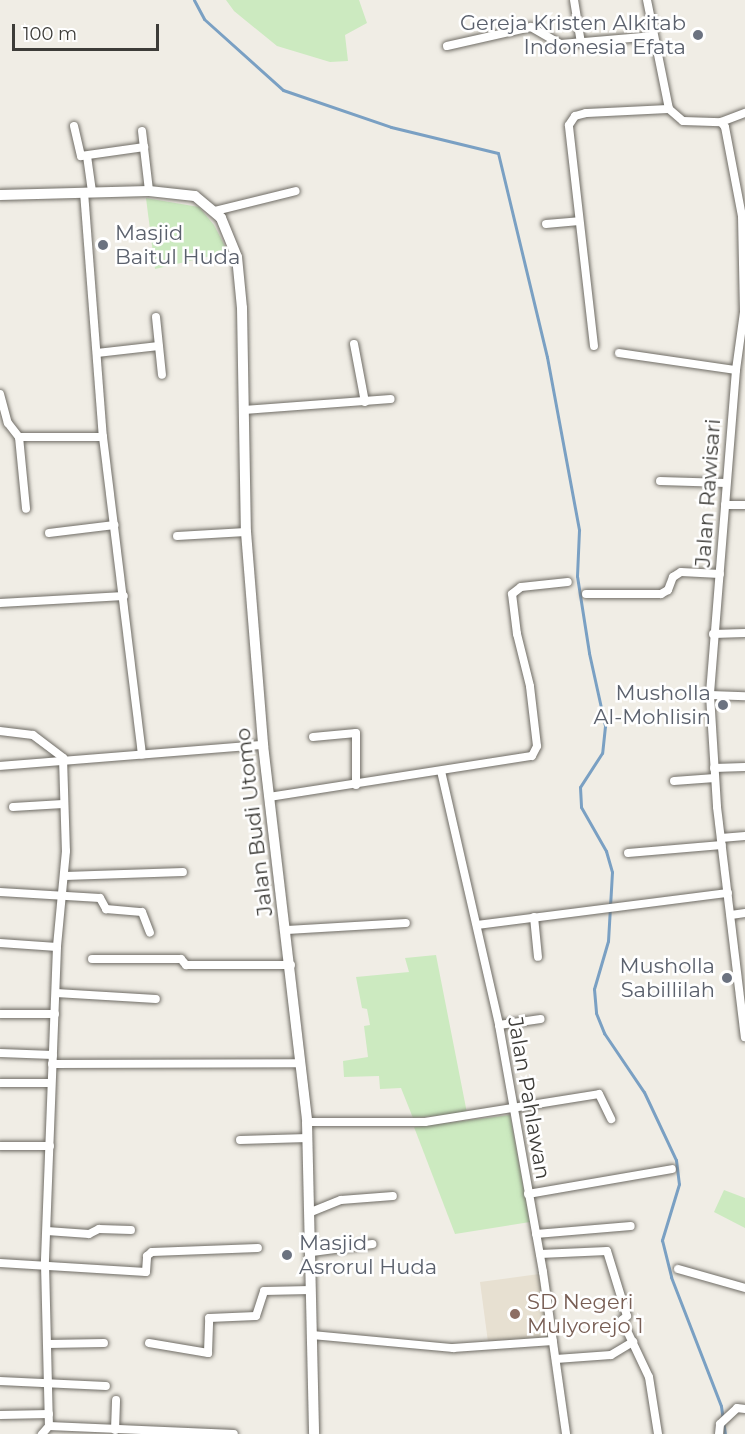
<!DOCTYPE html>
<style>
body{margin:0}
#map{position:relative;width:745px;height:1434px;overflow:hidden;background:#f0ede5;font-family:Montserrat,sans-serif}
div>[style]{position:absolute}
[style*='--x']{left:calc(var(--x)*1px);top:calc(var(--y)*1px);width:calc(var(--w)*1px);rotate:calc(var(--a)*1deg)}
.built>*{inset:0;background:#e7e0d1}
.green>*{inset:0;background:#cceac0}
.stream>*{height:3px;margin:-1.5px;padding:0 1.5px;transform-origin:1.5px;border-radius:1.5px;background:#7aa0c3}
.roads{filter:drop-shadow(0 0 2px #6f6c65) drop-shadow(0 0 2px #6f6c65)}
.street>*{height:8px;margin:-4px;padding:0 4px;transform-origin:4px;border-radius:4px;background:#fff}
.secondary>*{height:10px;margin:-5px;padding:0 5px;transform-origin:5px;border-radius:5px;background:#fff}
.dots>*{width:16px;height:16px;translate:-50% -50%;box-sizing:border-box;border:3px solid #fff;border-radius:50%}
span{translate:-50% -50%;white-space:nowrap;text-align:center;line-height:1.15;-webkit-text-stroke:5px #fff;paint-order:stroke}
.worship-label{font-size:21px;color:#5b616d}
.right{translate:-100% -50%;text-align:right}
.left{translate:0 -50%;text-align:left}
.street-label{font-size:21px;color:#3d3c38}
.education-label{font-size:21px;color:#785e54}
.scale{position:absolute;left:12px;top:24px;width:147px;height:27px;box-sizing:border-box;border:3px solid #3d3c38;border-top:0;padding-left:8px;font-size:18px;line-height:21px;white-space:nowrap;color:#3d3c38;-webkit-text-stroke:4px #fff;paint-order:stroke}
</style>
<div id="map">
<div class="built">
<i style="clip-path:polygon(539px 1274px,549px 1337px,488px 1342px,480px 1282px)"></i>
</div>
<div class="green">
<i style="clip-path:polygon(226px 0,359px 0,367px 23px,345px 35px,348px 61px,330px 62px,277px 46px,234px 11px)"></i>
<i style="clip-path:polygon(146px 198px,199px 207px,214px 225px,228px 252px,155px 269px)"></i>
<i style="clip-path:polygon(436px 955px,467px 1113px,413px 1118px,401px 1088px,380px 1089px,379px 1076px,344px 1077px,343px 1061px,368px 1057px,364px 1026px,370px 1025px,367px 1009px,362px 1008px,356px 977px,409px 972px,405px 958px)"></i>
<i style="clip-path:polygon(510px 1115px,530px 1222px,455px 1234px,414px 1127px)"></i>
<i style="clip-path:polygon(724px 1190px,745px 1198px,745px 1228px,714px 1212px)"></i>
</div>
<div class="stream">
<i style="--x:194;--y:0;--w:21;--a:62"></i>
<i style="--x:204;--y:19;--w:106;--a:41.9"></i>
<i style="--x:283;--y:90;--w:114;--a:18.9"></i>
<i style="--x:391;--y:127;--w:110;--a:13.7"></i>
<i style="--x:498;--y:153;--w:210;--a:76.5"></i>
<i style="--x:547;--y:357;--w:176;--a:79.5"></i>
<i style="--x:579;--y:530;--w:46;--a:92.5"></i>
<i style="--x:577;--y:576;--w:78;--a:81.1"></i>
<i style="--x:589;--y:653;--w:75;--a:77.6"></i>
<i style="--x:605;--y:726;--w:27;--a:96"></i>
<i style="--x:602;--y:753;--w:40;--a:122.9"></i>
<i style="--x:580;--y:787;--w:20;--a:87"></i>
<i style="--x:581;--y:807;--w:51;--a:60.4"></i>
<i style="--x:606;--y:851;--w:22;--a:74"></i>
<i style="--x:612;--y:872;--w:69;--a:93.3"></i>
<i style="--x:608;--y:941;--w:50;--a:106.3"></i>
<i style="--x:594;--y:989;--w:24;--a:85"></i>
<i style="--x:596;--y:1013;--w:22;--a:68"></i>
<i style="--x:604;--y:1033;--w:71;--a:55.9"></i>
<i style="--x:644;--y:1092;--w:75;--a:64.8"></i>
<i style="--x:676;--y:1160;--w:24;--a:83"></i>
<i style="--x:679;--y:1184;--w:59;--a:106.9"></i>
<i style="--x:662;--y:1240;--w:38;--a:76"></i>
<i style="--x:671;--y:1277;--w:138;--a:68.8"></i>
<i style="--x:721;--y:1406;--w:28;--a:82"></i>
</div>
<div class="roads">
<div class="street">
<i style="--x:574;--y:0;--w:44;--a:80.8"></i>
<i style="--x:647;--y:0;--w:111;--a:78.6"></i>
<i style="--x:669;--y:109;--w:18;--a:41"></i>
<i style="--x:683;--y:121;--w:38;--a:2"></i>
<i style="--x:721;--y:122;--w:6;--a:51"></i>
<i style="--x:725;--y:127;--w:91;--a:79.2"></i>
<i style="--x:742;--y:216;--w:96;--a:88.8"></i>
<i style="--x:744;--y:312;--w:59;--a:97.9"></i>
<i style="--x:736;--y:370;--w:326;--a:94.6"></i>
<i style="--x:710;--y:695;--w:112;--a:86.4"></i>
<i style="--x:717;--y:807;--w:232;--a:83.1"></i>
<i style="--x:447;--y:46;--w:86;--a:-12.7"></i>
<i style="--x:531;--y:27;--w:34;--a:30"></i>
<i style="--x:561;--y:44;--w:93;--a:-4.9"></i>
<i style="--x:721;--y:122;--w:26;--a:-21"></i>
<i style="--x:74;--y:126;--w:31;--a:77"></i>
<i style="--x:81;--y:156;--w:64;--a:-8.1"></i>
<i style="--x:142;--y:131;--w:60;--a:83.3"></i>
<i style="--x:87;--y:156;--w:36;--a:82"></i>
<i style="--x:84;--y:192;--w:246;--a:85.6"></i>
<i style="--x:103;--y:437;--w:320;--a:83"></i>
<i style="--x:215;--y:211;--w:83;--a:-13.9"></i>
<i style="--x:546;--y:224;--w:33;--a:-5"></i>
<i style="--x:156;--y:317;--w:58;--a:84.1"></i>
<i style="--x:354;--y:344;--w:59;--a:79.3"></i>
<i style="--x:594;--y:346;--w:222;--a:-96.5"></i>
<i style="--x:569;--y:125;--w:11;--a:-56"></i>
<i style="--x:575;--y:116;--w:11;--a:-15"></i>
<i style="--x:586;--y:113;--w:83;--a:-2.8"></i>
<i style="--x:97;--y:353;--w:62;--a:-6.4"></i>
<i style="--x:619;--y:353;--w:118;--a:8.3"></i>
<i style="--x:0;--y:394;--w:30;--a:75"></i>
<i style="--x:8;--y:423;--w:18;--a:52"></i>
<i style="--x:19;--y:437;--w:84;--a:0"></i>
<i style="--x:244;--y:410;--w:147;--a:-4.3"></i>
<i style="--x:19;--y:437;--w:72;--a:84.4"></i>
<i style="--x:660;--y:481;--w:66;--a:1.7"></i>
<i style="--x:725;--y:505;--w:20;--a:0"></i>
<i style="--x:49;--y:533;--w:66;--a:-6.9"></i>
<i style="--x:177;--y:536;--w:69;--a:-3.3"></i>
<i style="--x:586;--y:594;--w:75;--a:0"></i>
<i style="--x:661;--y:594;--w:8;--a:-30"></i>
<i style="--x:668;--y:590;--w:14;--a:-69"></i>
<i style="--x:673;--y:577;--w:9;--a:-32"></i>
<i style="--x:681;--y:572;--w:39;--a:3"></i>
<i style="--x:0;--y:603;--w:124;--a:-3.2"></i>
<i style="--x:713;--y:634;--w:32;--a:-2"></i>
<i style="--x:710;--y:695;--w:35;--a:2"></i>
<i style="--x:0;--y:731;--w:33;--a:7"></i>
<i style="--x:33;--y:735;--w:38;--a:37"></i>
<i style="--x:63;--y:758;--w:93;--a:88.2"></i>
<i style="--x:66;--y:851;--w:96;--a:95.4"></i>
<i style="--x:57;--y:947;--w:317;--a:92.2"></i>
<i style="--x:45;--y:1264;--w:162;--a:88.6"></i>
<i style="--x:49;--y:1426;--w:11;--a:131"></i>
<i style="--x:313;--y:737;--w:43;--a:-5.3"></i>
<i style="--x:356;--y:733;--w:52;--a:90"></i>
<i style="--x:0;--y:766;--w:264;--a:-4.6"></i>
<i style="--x:714;--y:768;--w:31;--a:-2"></i>
<i style="--x:441;--y:771;--w:261;--a:77.1"></i>
<i style="--x:499;--y:1025;--w:251;--a:79.9"></i>
<i style="--x:543;--y:1272;--w:164;--a:81.9"></i>
<i style="--x:674;--y:781;--w:41;--a:-4.2"></i>
<i style="--x:269;--y:797;--w:266;--a:-8.9"></i>
<i style="--x:532;--y:756;--w:11;--a:-63"></i>
<i style="--x:537;--y:746;--w:60;--a:-96.7"></i>
<i style="--x:530;--y:686;--w:54;--a:-104"></i>
<i style="--x:517;--y:634;--w:40;--a:-97.1"></i>
<i style="--x:512;--y:594;--w:11;--a:-38"></i>
<i style="--x:521;--y:587;--w:47;--a:-6.1"></i>
<i style="--x:13;--y:807;--w:50;--a:-3.4"></i>
<i style="--x:721;--y:838;--w:24;--a:-5"></i>
<i style="--x:628;--y:853;--w:94;--a:-4.9"></i>
<i style="--x:65;--y:876;--w:118;--a:-1.9"></i>
<i style="--x:0;--y:892;--w:100;--a:3.4"></i>
<i style="--x:100;--y:898;--w:13;--a:61"></i>
<i style="--x:106;--y:909;--w:36;--a:5"></i>
<i style="--x:142;--y:912;--w:22;--a:69"></i>
<i style="--x:731;--y:915;--w:14;--a:-8"></i>
<i style="--x:534;--y:917;--w:40;--a:84.3"></i>
<i style="--x:477;--y:925;--w:253;--a:-7.3"></i>
<i style="--x:287;--y:930;--w:119;--a:-3.4"></i>
<i style="--x:0;--y:943;--w:57;--a:4"></i>
<i style="--x:92;--y:959;--w:89;--a:0"></i>
<i style="--x:181;--y:959;--w:8;--a:50"></i>
<i style="--x:186;--y:965;--w:105;--a:0"></i>
<i style="--x:56;--y:993;--w:100;--a:3.4"></i>
<i style="--x:0;--y:1014;--w:55;--a:0"></i>
<i style="--x:499;--y:1025;--w:42;--a:-8.1"></i>
<i style="--x:0;--y:1053;--w:53;--a:2.2"></i>
<i style="--x:52;--y:1064;--w:249;--a:-0.2"></i>
<i style="--x:0;--y:1083;--w:51;--a:0"></i>
<i style="--x:307;--y:1122;--w:118;--a:0"></i>
<i style="--x:425;--y:1122;--w:176;--a:-9.1"></i>
<i style="--x:599;--y:1094;--w:28;--a:64"></i>
<i style="--x:240;--y:1140;--w:68;--a:-1.7"></i>
<i style="--x:0;--y:1146;--w:50;--a:0"></i>
<i style="--x:528;--y:1194;--w:146;--a:-9.8"></i>
<i style="--x:311;--y:1212;--w:32;--a:-22"></i>
<i style="--x:341;--y:1200;--w:52;--a:-4.4"></i>
<i style="--x:47;--y:1231;--w:42;--a:4.1"></i>
<i style="--x:89;--y:1234;--w:11;--a:-27"></i>
<i style="--x:99;--y:1229;--w:32;--a:2"></i>
<i style="--x:536;--y:1234;--w:95;--a:-4.8"></i>
<i style="--x:312;--y:1252;--w:61;--a:-7.6"></i>
<i style="--x:540;--y:1254;--w:67;--a:-2.6"></i>
<i style="--x:607;--y:1251;--w:68;--a:72.9"></i>
<i style="--x:627;--y:1316;--w:6;--a:141"></i>
<i style="--x:622;--y:1320;--w:63;--a:64.7"></i>
<i style="--x:649;--y:1377;--w:58;--a:81"></i>
<i style="--x:0;--y:1263;--w:146;--a:3.5"></i>
<i style="--x:146;--y:1272;--w:16;--a:-86"></i>
<i style="--x:147;--y:1256;--w:6;--a:-39"></i>
<i style="--x:152;--y:1252;--w:106;--a:-2.2"></i>
<i style="--x:678;--y:1269;--w:70;--a:15.8"></i>
<i style="--x:312;--y:1335;--w:142;--a:5.3"></i>
<i style="--x:453;--y:1348;--w:100;--a:-4"></i>
<i style="--x:149;--y:1343;--w:60;--a:9.6"></i>
<i style="--x:208;--y:1353;--w:35;--a:-88"></i>
<i style="--x:209;--y:1318;--w:47;--a:-2.4"></i>
<i style="--x:256;--y:1316;--w:26;--a:-72"></i>
<i style="--x:264;--y:1291;--w:47;--a:-1.2"></i>
<i style="--x:48;--y:1344;--w:56;--a:-1"></i>
<i style="--x:556;--y:1359;--w:55;--a:-4.2"></i>
<i style="--x:611;--y:1355;--w:26;--a:-31"></i>
<i style="--x:0;--y:1381;--w:106;--a:2.7"></i>
<i style="--x:0;--y:1415;--w:49;--a:-1.2"></i>
<i style="--x:49;--y:1426;--w:185;--a:2.5"></i>
<i style="--x:115;--y:1430;--w:30;--a:-88"></i>
<i style="--x:719;--y:1434;--w:10;--a:-84"></i>
<i style="--x:720;--y:1424;--w:23;--a:-43"></i>
<i style="--x:737;--y:1408;--w:8;--a:7"></i>
</div>
<div class="secondary">
<i style="--x:0;--y:195;--w:149;--a:-1.5"></i>
<i style="--x:149;--y:191;--w:46;--a:6.2"></i>
<i style="--x:195;--y:196;--w:34;--a:40"></i>
<i style="--x:221;--y:218;--w:42;--a:67.7"></i>
<i style="--x:237;--y:257;--w:51;--a:84.4"></i>
<i style="--x:242;--y:308;--w:224;--a:89"></i>
<i style="--x:246;--y:532;--w:214;--a:85.4"></i>
<i style="--x:263;--y:745;--w:380;--a:83.3"></i>
<i style="--x:307;--y:1122;--w:312;--a:88.7"></i>
</div>
</div>
<div class="dots">
<i style="left:698px;top:35px;background:#6b7280"></i>
<i style="left:103px;top:245px;background:#6b7280"></i>
<i style="left:723px;top:705px;background:#6b7280"></i>
<i style="left:727px;top:978px;background:#6b7280"></i>
<i style="left:287px;top:1255px;background:#6b7280"></i>
<i style="left:515px;top:1314px;background:#8d6e63"></i>
</div>
<div class="worship-label">
<span class="right" style="left:686px;top:35px">Gereja Kristen Alkitab<br>Indonesia Efata</span>
<span class="left" style="left:115px;top:245px">Masjid<br>Baitul Huda</span>
<span class="right" style="left:711px;top:705px">Musholla<br>Al-Mohlisin</span>
<span class="right" style="left:715px;top:978px">Musholla<br>Sabillilah</span>
<span class="left" style="left:299px;top:1255px">Masjid<br>Asrorul Huda</span>
</div>
<div class="street-label">
<span style="left:708px;top:493px;rotate:-86deg">Jalan Rawisari</span>
<span style="left:254px;top:822px;rotate:-97deg">Jalan Budi Utomo</span>
<span style="left:529px;top:1098px;rotate:80deg">Jalan Pahlawan</span>
</div>
<div class="education-label">
<span class="left" style="left:527px;top:1314px">SD Negeri<br>Mulyorejo 1</span>
</div>
<div class="scale">100 m</div>
</div>
